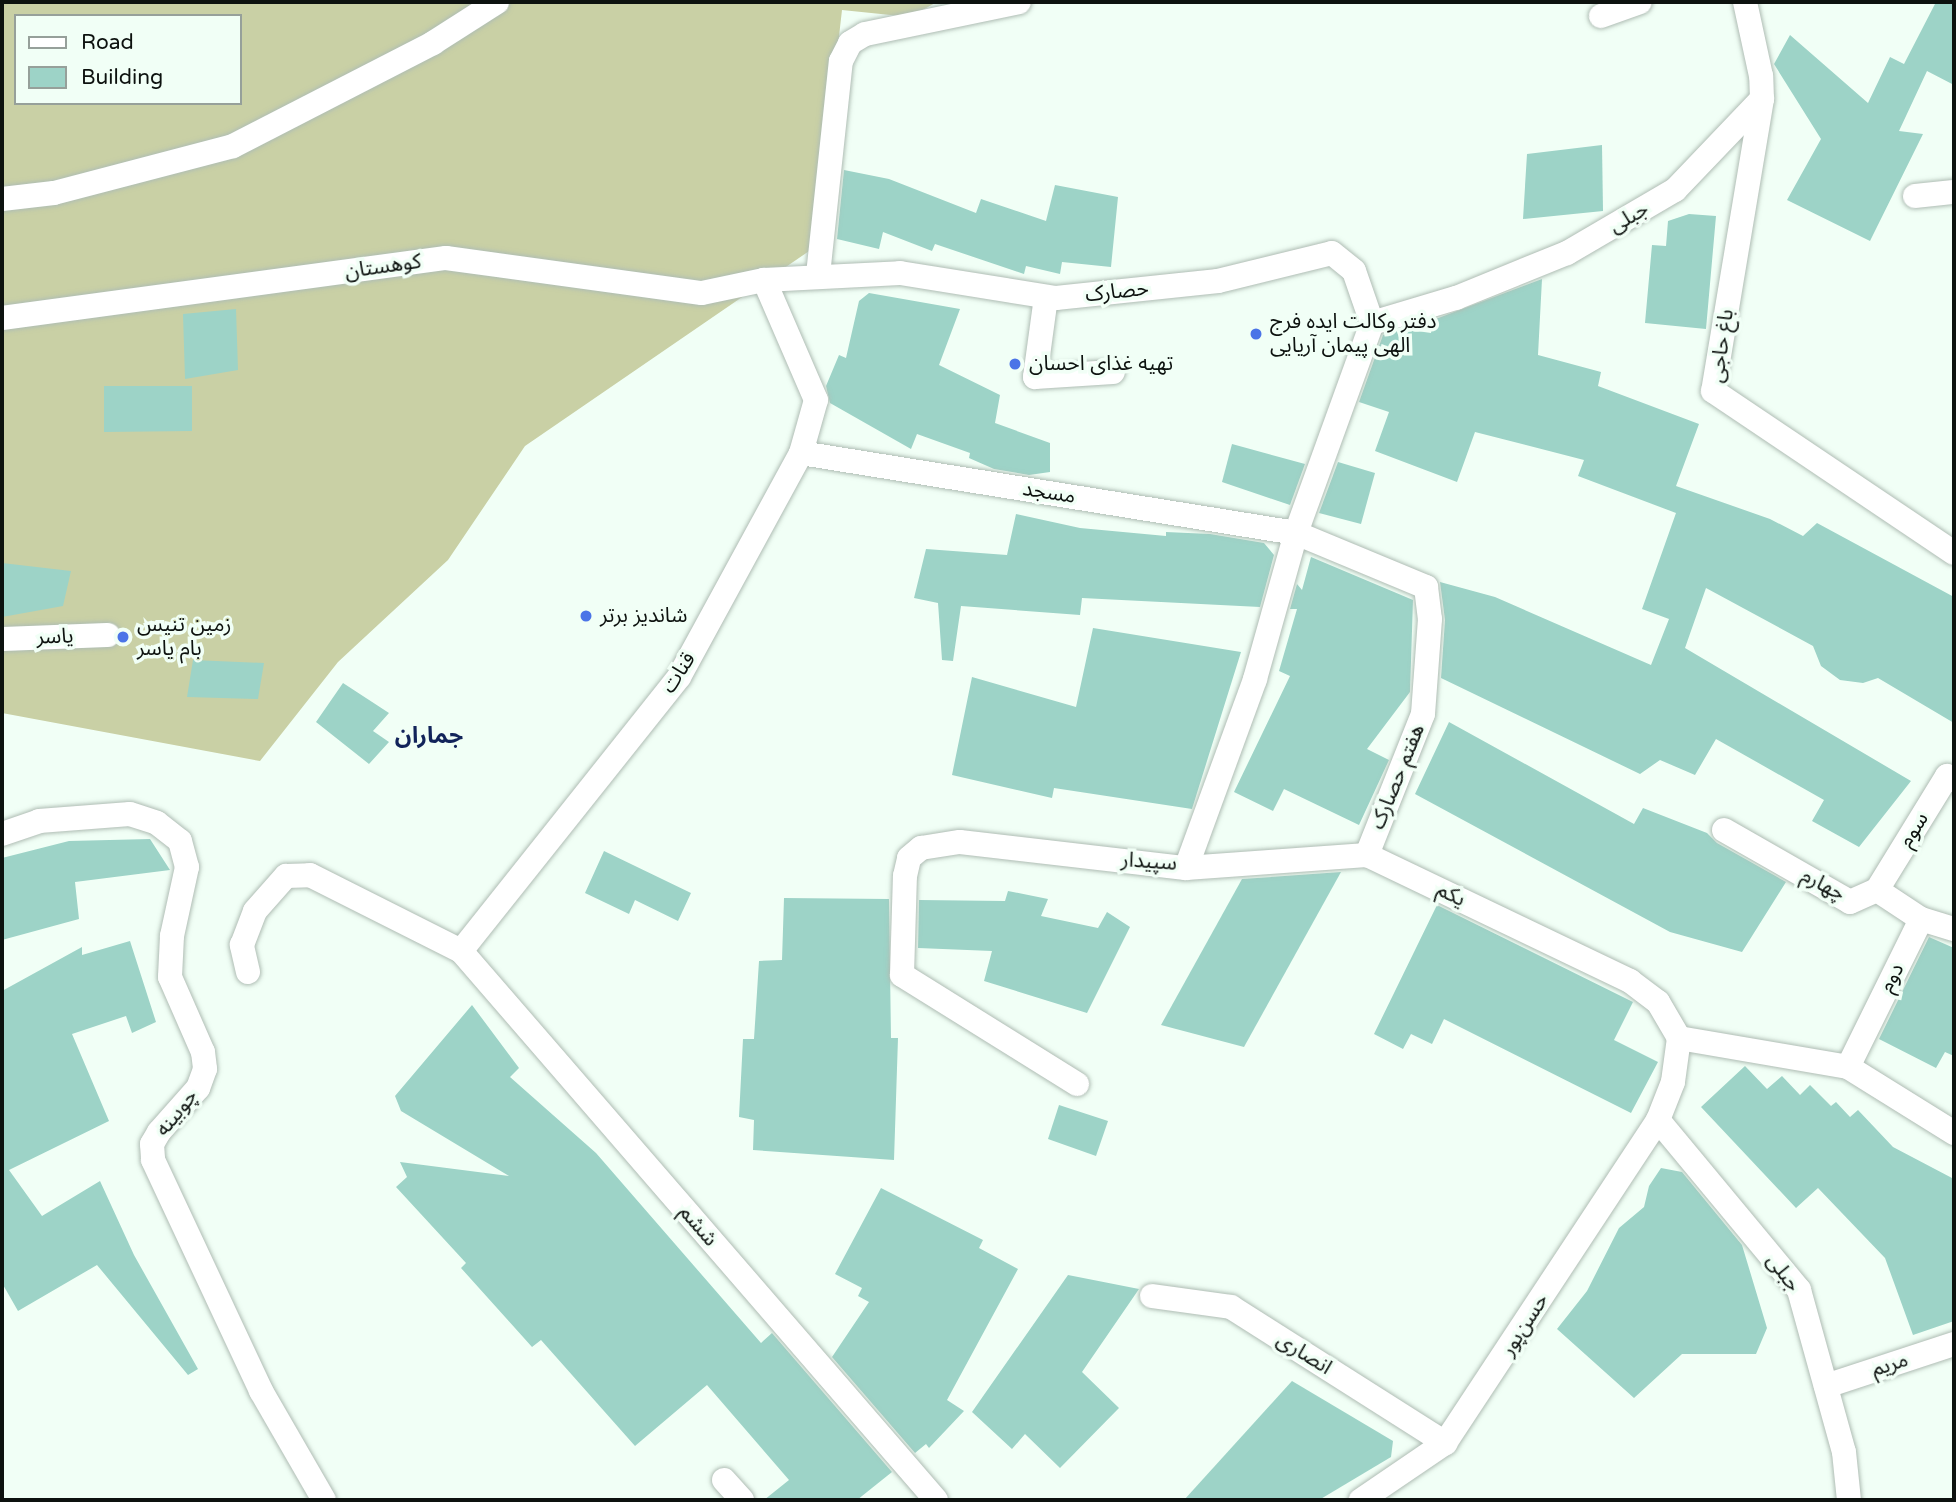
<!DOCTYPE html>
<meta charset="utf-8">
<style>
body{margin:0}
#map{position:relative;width:1956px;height:1502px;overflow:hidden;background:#f1fff6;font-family:"Varela Round","Noto Sans Arabic",sans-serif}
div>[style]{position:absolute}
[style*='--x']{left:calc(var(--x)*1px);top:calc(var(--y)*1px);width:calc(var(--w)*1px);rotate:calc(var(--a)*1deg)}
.forest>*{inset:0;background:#c9d0a5}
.building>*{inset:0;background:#9dd3c7}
.roads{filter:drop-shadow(0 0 2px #afbdb4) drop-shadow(0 0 2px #afbdb4)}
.minor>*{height:24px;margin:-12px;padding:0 12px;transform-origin:12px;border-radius:12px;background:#fff}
.dots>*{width:19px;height:19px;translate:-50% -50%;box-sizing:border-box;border:4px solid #f1fff6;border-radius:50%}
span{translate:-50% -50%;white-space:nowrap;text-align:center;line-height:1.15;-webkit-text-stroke:7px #f1fff6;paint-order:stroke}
.street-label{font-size:21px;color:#0d120f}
.poi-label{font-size:21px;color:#0d120f}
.left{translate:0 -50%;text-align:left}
.neighbourhood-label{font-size:23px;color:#12245a;font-weight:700}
.frame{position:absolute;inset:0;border:4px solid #0d120f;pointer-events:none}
.legend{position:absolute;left:14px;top:14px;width:228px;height:91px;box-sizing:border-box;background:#f1fff6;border:2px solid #96a09a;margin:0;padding:9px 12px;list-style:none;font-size:21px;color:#0d120f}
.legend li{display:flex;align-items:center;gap:14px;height:35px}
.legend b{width:35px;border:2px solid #96a09a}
</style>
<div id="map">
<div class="forest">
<i style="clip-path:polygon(evenodd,2px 2px,937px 2px,910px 17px,842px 10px,815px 247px,525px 446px,448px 560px,338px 662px,260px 761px,2px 713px,2px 2px,16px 16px,240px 16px,240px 103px,16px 103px,16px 16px)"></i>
</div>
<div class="building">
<i style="clip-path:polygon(1936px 2px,1954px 2px,1954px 85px,1927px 71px,1899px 131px,1923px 134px,1870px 241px,1787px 200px,1821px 139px,1774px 64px,1790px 35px,1868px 103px,1890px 57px,1904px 64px)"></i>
<i style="clip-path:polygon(1602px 145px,1603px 211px,1523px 219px,1527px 154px)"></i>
<i style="clip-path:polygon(844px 170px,889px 179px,976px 213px,981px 199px,1046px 221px,1055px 185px,1118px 197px,1111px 267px,1062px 262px,1060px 274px,1026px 266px,1024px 274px,935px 244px,932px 251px,883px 232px,879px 249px,837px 239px)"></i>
<i style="clip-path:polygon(1689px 214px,1716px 216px,1706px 329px,1645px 323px,1652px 245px,1666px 246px,1668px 221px)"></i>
<i style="clip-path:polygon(1542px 279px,1538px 355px,1601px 372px,1598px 386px,1699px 424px,1676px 486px,1770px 519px,1803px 536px,1817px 523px,1954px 597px,1954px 723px,1878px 678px,1863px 683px,1840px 680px,1821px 666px,1813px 646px,1706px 588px,1685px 648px,1911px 781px,1859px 847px,1812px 821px,1824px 800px,1716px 739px,1695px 775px,1660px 760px,1640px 774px,1441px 678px,1445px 620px,1440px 582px,1495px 597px,1651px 665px,1669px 619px,1642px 609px,1676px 513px,1578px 476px,1584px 460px,1475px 432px,1457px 482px,1375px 451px,1389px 412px,1359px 402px,1383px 335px,1403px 329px,1431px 333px,1433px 320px)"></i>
<i style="clip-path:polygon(869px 293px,960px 309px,939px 365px,1000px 395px,995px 423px,1050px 443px,1050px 472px,1029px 475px,994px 469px,969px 458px,970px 453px,917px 434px,911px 449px,830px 403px,826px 386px,839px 355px,846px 358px,859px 301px)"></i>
<i style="clip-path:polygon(236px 309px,238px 370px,185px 379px,183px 314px)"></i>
<i style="clip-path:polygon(104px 386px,192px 386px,192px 431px,104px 432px)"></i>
<i style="clip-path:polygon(1232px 444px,1305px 464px,1290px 505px,1222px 482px)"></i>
<i style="clip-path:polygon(1338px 462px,1375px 473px,1361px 524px,1319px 513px)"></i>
<i style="clip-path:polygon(1016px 514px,1080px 528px,1166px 536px,1166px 532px,1210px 534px,1264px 543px,1274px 555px,1260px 607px,1082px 598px,1080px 615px,961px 606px,953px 661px,942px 660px,938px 603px,914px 598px,926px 549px,1007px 555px)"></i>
<i style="clip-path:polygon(1311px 557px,1413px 600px,1410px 692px,1367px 749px,1389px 760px,1359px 825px,1284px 789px,1273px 811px,1234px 792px,1290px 676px,1279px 671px,1297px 609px,1290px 609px,1297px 584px,1302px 590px)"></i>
<i style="clip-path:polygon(2px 563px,71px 571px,63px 606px,2px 617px)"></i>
<i style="clip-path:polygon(1093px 628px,1241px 652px,1192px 809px,1054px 788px,1052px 798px,952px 775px,972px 677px,1076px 707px)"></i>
<i style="clip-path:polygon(193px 660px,264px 663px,258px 699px,187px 697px)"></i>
<i style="clip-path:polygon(343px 683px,389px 713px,373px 731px,389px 742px,369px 764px,316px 722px)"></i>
<i style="clip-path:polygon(1449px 722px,1634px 824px,1643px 808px,1707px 833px,1717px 843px,1786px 882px,1742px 952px,1670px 932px,1415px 794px)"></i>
<i style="clip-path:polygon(150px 839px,170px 870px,75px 882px,79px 919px,2px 940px,2px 858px,69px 841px)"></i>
<i style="clip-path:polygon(604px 851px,691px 893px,678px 921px,635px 900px,629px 914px,585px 893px)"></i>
<i style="clip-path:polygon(1341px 872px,1244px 1047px,1161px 1025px,1242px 879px)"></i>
<i style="clip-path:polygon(1008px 891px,1048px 899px,1041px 916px,1098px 928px,1107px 912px,1130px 927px,1087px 1013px,984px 981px,992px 951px,918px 948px,919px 900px,1005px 901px)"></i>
<i style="clip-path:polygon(784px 898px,889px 899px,891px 1038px,898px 1038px,894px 1160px,753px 1150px,754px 1120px,739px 1117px,743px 1039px,754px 1039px,759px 961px,782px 960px)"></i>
<i style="clip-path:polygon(1437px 905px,1633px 1002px,1614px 1040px,1658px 1062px,1631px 1113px,1444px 1019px,1432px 1044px,1411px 1034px,1403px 1049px,1374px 1034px)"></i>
<i style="clip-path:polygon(1929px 937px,1954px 948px,1954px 1056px,1945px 1052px,1936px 1068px,1879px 1039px)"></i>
<i style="clip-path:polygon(130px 941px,156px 1022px,132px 1033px,126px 1016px,72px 1034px,109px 1121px,9px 1170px,42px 1216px,100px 1181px,134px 1255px,198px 1369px,188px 1375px,97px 1265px,18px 1311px,2px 1283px,2px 991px,82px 947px,82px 955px)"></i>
<i style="clip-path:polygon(472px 1005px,519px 1068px,510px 1077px,596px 1153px,761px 1343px,772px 1333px,892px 1472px,857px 1500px,764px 1500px,789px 1480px,707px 1385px,635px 1446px,541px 1340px,532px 1347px,461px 1268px,466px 1263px,396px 1187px,407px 1177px,400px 1162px,509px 1176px,401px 1111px,395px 1096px)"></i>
<i style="clip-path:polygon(1745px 1066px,1767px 1089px,1782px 1076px,1800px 1095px,1810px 1085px,1831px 1106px,1836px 1102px,1850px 1117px,1858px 1110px,1893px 1147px,1952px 1178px,1954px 1321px,1913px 1335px,1885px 1258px,1818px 1188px,1796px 1208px,1701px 1107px)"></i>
<i style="clip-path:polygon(1059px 1105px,1108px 1121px,1096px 1156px,1048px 1139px)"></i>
<i style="clip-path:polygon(1661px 1168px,1682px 1172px,1742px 1245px,1767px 1328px,1756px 1354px,1682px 1354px,1634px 1398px,1557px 1329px,1587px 1291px,1619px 1228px,1644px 1207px,1649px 1186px)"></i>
<i style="clip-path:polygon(881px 1188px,983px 1240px,979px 1248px,1018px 1269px,947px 1400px,964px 1411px,929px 1448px,926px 1444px,915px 1453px,832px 1357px,869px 1302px,858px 1296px,862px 1288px,835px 1274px)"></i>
<i style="clip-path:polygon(1068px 1275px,1139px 1289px,1082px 1372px,1119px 1408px,1060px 1468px,1025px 1434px,1012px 1449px,972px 1412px)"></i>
<i style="clip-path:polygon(1292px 1381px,1393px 1441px,1391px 1457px,1319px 1500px,1184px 1500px)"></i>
</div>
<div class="roads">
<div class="minor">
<i style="--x:1601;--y:16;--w:41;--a:-19.7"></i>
<i style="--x:1762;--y:99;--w:296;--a:99.5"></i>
<i style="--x:1713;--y:391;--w:290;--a:33.9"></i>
<i style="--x:1915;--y:196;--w:39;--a:-6"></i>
<i style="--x:2;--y:199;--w:52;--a:-6.6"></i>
<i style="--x:54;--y:193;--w:185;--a:-14.7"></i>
<i style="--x:233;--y:146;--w:225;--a:-27.2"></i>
<i style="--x:433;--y:43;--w:76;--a:-32.6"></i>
<i style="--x:818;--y:275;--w:215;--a:-83.9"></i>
<i style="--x:841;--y:61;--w:20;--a:-63"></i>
<i style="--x:850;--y:43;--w:17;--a:-31"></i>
<i style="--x:865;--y:34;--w:157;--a:-11.7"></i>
<i style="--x:1046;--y:297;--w:81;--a:97.8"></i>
<i style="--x:1035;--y:377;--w:78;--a:-3.7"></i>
<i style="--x:2;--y:318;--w:448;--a:-7.7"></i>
<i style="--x:446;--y:258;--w:258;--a:7.8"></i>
<i style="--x:702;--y:293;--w:63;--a:-11.8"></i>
<i style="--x:764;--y:280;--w:136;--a:-2.9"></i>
<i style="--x:900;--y:273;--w:158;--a:9.1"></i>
<i style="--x:1056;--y:298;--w:163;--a:-6"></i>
<i style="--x:1218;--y:281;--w:117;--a:-13.8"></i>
<i style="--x:1332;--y:253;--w:28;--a:39"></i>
<i style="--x:1354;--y:271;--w:55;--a:70.9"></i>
<i style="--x:1372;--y:323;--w:88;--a:-16.6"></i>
<i style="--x:1456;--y:298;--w:120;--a:-22.1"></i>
<i style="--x:1567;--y:253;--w:125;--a:-30.3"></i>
<i style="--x:1675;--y:190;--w:126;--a:-46.3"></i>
<i style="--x:1762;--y:99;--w:23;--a:-92"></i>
<i style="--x:1761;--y:76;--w:76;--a:-102.2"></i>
<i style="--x:801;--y:453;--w:501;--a:9.18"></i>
<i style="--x:1296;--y:533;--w:141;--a:22.6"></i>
<i style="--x:1426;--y:587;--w:32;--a:83"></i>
<i style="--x:1430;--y:619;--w:95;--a:94.2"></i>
<i style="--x:1423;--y:714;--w:152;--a:111.7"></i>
<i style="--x:2;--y:639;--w:106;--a:-2.2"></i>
<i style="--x:1724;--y:830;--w:145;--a:29.7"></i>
<i style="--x:1850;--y:902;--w:30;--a:-24"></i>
<i style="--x:1877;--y:890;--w:53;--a:33.4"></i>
<i style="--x:2;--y:834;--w:39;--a:-19"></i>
<i style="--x:39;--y:821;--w:91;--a:-4.4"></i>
<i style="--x:130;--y:814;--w:28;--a:18"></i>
<i style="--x:157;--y:823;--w:29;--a:38"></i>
<i style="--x:180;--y:841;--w:27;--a:75"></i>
<i style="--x:187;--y:867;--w:71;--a:102.3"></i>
<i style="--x:172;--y:936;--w:41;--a:92.8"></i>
<i style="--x:170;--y:977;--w:82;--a:66.3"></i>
<i style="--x:203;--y:1052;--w:17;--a:83"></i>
<i style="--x:205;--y:1069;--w:20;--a:110"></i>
<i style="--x:198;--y:1088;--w:59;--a:131.6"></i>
<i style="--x:159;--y:1132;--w:14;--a:120"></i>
<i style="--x:152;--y:1144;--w:16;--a:86"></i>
<i style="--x:153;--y:1160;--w:255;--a:64.9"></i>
<i style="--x:261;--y:1391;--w:126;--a:60"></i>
<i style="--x:1186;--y:868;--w:201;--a:-69.9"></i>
<i style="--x:1255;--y:679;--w:152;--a:-74.3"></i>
<i style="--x:1296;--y:533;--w:223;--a:-70.1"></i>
<i style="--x:1877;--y:890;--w:134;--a:-58.4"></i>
<i style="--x:1947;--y:776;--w:8;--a:30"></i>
<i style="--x:461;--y:951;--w:350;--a:-51.5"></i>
<i style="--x:679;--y:677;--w:255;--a:-61.4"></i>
<i style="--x:801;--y:453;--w:55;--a:-74.2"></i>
<i style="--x:816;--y:400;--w:131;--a:-113.4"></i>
<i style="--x:248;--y:972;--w:28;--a:-103"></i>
<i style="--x:242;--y:945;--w:36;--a:-69"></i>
<i style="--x:255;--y:911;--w:47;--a:-48.5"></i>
<i style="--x:286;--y:876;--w:24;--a:-2"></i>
<i style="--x:310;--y:875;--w:169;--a:26.7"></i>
<i style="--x:461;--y:951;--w:726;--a:49.13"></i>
<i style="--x:1679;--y:1038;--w:171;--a:9.7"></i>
<i style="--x:1848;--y:1067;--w:125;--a:31.9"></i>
<i style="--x:1848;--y:1067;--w:165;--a:-63.7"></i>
<i style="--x:1921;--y:919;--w:34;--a:17"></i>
<i style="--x:1077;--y:1084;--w:206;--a:-148.1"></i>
<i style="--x:902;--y:975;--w:99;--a:-88.3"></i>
<i style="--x:905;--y:876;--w:18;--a:-77"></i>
<i style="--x:909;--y:858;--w:16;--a:-40"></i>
<i style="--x:921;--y:848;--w:39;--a:-9"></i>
<i style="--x:960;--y:842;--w:227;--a:6.6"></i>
<i style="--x:1186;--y:868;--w:181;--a:-4.1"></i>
<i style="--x:1367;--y:855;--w:292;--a:25.6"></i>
<i style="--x:1630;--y:981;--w:35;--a:37"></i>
<i style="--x:1658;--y:1002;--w:42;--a:59.7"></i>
<i style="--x:1679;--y:1038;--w:44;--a:97.8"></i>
<i style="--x:1673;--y:1082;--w:41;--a:111.5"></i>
<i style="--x:1658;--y:1120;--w:387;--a:123.4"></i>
<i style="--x:1445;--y:1443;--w:102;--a:145.8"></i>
<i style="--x:1658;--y:1120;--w:221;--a:50.3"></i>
<i style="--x:1799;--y:1290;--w:168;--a:74.5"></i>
<i style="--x:1844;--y:1452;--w:48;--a:84.1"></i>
<i style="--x:1152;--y:1296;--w:80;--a:7.9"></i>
<i style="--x:1231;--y:1307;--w:254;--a:32.4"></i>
<i style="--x:1826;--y:1386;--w:135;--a:-18.2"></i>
<i style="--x:724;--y:1480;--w:27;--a:48"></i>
</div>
</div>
<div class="dots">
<i style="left:1256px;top:334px;background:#4b74e7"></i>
<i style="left:1015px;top:364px;background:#4b74e7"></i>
<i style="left:586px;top:616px;background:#4b74e7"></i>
<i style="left:123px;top:637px;background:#4b74e7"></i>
</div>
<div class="street-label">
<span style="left:1629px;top:218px;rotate:-30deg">جبلی</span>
<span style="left:383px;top:267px;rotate:-8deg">کوهستان</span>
<span style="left:1117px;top:292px;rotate:-6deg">حصارک</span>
<span style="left:1722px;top:346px;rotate:-82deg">باغ حاجی</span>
<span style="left:1049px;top:493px;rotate:9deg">مسجد</span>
<span style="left:55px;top:637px;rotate:-2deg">یاسر</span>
<span style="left:679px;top:673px;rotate:-57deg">قنات</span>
<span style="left:1398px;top:777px;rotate:-68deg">هفتم حصارک</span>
<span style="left:1914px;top:830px;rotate:-58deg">سوم</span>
<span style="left:1149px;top:862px;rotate:4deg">سپیدار</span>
<span style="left:1823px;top:885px;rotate:28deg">چهارم</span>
<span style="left:1451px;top:895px;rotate:26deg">یکم</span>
<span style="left:1892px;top:978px;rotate:-63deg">دوم</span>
<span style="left:177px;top:1113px;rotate:-51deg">چوبینه</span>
<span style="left:698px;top:1226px;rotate:49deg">ششم</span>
<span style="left:1783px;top:1273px;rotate:53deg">جبلی</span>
<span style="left:1525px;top:1325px;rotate:-57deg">حسن‌پور</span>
<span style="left:1304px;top:1354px;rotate:32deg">انصاری</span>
<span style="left:1890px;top:1365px;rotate:-18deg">مریم</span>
</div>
<div class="poi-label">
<span class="left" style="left:1270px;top:334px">دفتر وکالت ایده فرج<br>الهی پیمان آریایی</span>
<span class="left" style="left:1029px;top:364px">تهیه غذای احسان</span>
<span class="left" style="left:600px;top:616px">شاندیز برتر</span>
<span class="left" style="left:137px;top:637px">زمین تنیس<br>بام یاسر</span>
</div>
<div class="neighbourhood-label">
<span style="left:429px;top:736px">جماران</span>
</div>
<div class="frame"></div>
<ul class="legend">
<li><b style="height:9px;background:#fff"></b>Road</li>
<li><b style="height:19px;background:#9dd3c7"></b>Building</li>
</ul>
</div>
